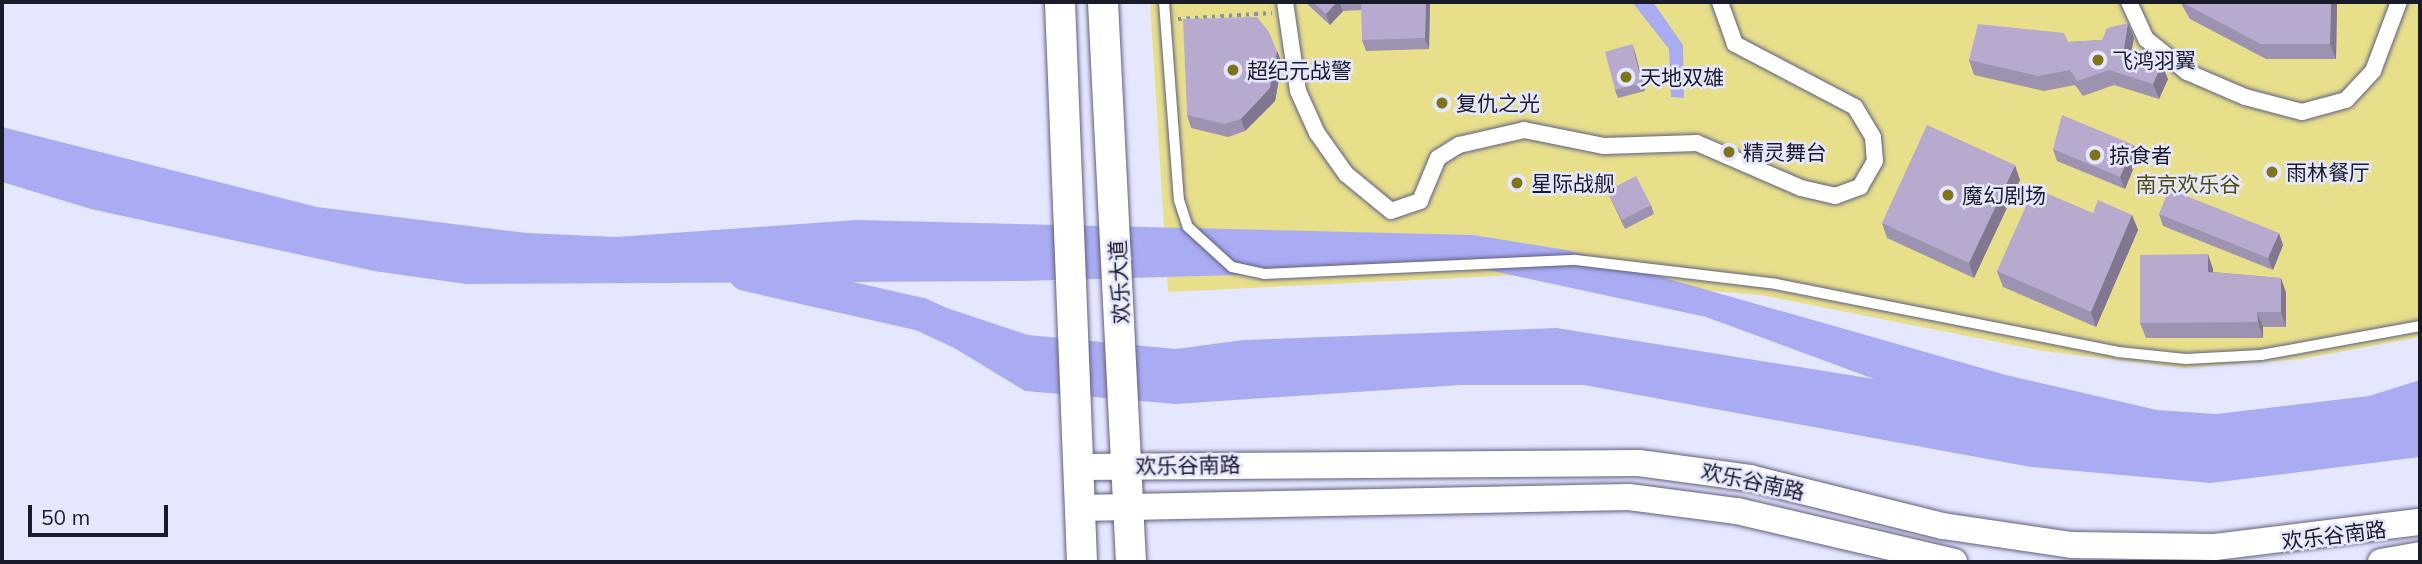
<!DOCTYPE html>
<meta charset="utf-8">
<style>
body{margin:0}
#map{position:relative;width:2422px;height:564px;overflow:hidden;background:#e5e7fe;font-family:Mulish,"Noto Sans SC",sans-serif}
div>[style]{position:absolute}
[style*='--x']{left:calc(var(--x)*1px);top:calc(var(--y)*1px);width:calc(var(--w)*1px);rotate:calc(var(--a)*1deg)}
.green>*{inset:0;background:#e8df8b}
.water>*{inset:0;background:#aaacf3}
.river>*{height:33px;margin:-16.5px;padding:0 16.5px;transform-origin:16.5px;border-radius:16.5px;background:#aaacf3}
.path>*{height:3.5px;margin-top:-1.75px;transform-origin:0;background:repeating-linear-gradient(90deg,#8c8ea1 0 3.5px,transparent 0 8.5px)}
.roads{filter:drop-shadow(0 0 2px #5e5f81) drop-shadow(0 0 2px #5e5f81)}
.service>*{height:10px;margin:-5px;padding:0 5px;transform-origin:5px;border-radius:5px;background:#fff}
.pedestrian>*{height:16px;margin:-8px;padding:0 8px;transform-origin:8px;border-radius:8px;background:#fff}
.tertiary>*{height:26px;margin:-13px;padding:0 13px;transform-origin:13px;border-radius:13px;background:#fff}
.secondary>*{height:30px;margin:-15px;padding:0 15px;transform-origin:15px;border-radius:15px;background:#fff}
.wall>*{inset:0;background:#9e92b1}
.shaded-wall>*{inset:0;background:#817790}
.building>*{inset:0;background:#b8aace}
.dots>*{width:19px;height:19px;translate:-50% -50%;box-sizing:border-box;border:4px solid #e5e7fe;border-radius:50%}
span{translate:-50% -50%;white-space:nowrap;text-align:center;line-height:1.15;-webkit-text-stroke:5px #e5e7fe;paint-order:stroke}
.poi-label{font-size:21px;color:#1a1b29}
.left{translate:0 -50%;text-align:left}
.park-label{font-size:21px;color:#534c0e}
.street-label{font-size:21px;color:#1a1b29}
.frame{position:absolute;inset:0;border:4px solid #1a1b29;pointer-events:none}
.scale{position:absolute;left:28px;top:505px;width:140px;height:32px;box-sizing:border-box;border:4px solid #1a1b29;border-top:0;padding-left:9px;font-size:21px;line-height:24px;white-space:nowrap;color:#1a1b29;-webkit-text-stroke:5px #e5e7fe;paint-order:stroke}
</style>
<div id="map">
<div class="green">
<i style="clip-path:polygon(1150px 2px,2420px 2px,2420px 337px,2301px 359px,2183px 368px,2043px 351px,1760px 295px,1518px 275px,1168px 292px)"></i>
</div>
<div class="water">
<i style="clip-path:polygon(1632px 2px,1653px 2px,1683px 45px,1684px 98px,1671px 97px,1669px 49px)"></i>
<i style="clip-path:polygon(2px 127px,317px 207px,527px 233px,616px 237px,856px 220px,1473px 235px,1567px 250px,2006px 375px,2157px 410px,2216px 414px,2369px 396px,2420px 380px,2420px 457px,2211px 483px,2031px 467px,1584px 385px,1461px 385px,1176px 404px,1025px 391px,918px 326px,923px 300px,1028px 335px,1176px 349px,1243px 340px,1557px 328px,1874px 379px,1706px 317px,1479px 268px,1022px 281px,466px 284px,374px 271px,91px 209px,2px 182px)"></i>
</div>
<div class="river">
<i style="--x:745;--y:274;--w:180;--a:12.8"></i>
<i style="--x:921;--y:314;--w:45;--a:24.9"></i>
</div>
<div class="path">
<i style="--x:1178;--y:19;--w:94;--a:-3.7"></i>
</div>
<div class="roads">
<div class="service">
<i style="--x:1164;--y:2;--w:199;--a:85.7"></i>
<i style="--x:1179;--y:200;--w:28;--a:72"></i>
<i style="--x:1188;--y:227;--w:59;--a:42.3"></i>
<i style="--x:1232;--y:267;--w:33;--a:12"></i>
<i style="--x:1264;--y:274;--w:312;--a:-2.6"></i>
<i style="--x:1576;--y:260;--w:201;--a:6.8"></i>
<i style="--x:1776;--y:284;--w:349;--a:11.2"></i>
<i style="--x:2118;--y:352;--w:68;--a:5.9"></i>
<i style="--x:2186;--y:359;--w:75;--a:-3.1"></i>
<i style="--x:2261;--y:355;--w:162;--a:-10.3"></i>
</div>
<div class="pedestrian">
<i style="--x:1285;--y:2;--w:90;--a:81.7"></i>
<i style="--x:1298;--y:91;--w:46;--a:65.7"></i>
<i style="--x:1317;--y:133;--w:50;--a:54.7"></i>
<i style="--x:1346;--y:174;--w:58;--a:39.4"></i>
<i style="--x:1391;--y:211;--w:31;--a:-19"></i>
<i style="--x:1420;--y:201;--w:47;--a:-67.3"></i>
<i style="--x:1438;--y:158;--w:25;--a:-32"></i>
<i style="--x:1459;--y:145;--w:67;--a:-13"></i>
<i style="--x:1524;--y:130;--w:82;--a:11.3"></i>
<i style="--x:1604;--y:146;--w:93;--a:-1.8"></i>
<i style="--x:1697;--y:143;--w:113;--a:23.4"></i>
<i style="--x:1801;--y:188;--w:35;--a:13"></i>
<i style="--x:1835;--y:196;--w:27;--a:-20"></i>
<i style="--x:1860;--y:187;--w:30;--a:-60"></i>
<i style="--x:1875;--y:161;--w:24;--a:-95"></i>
<i style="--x:1873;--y:137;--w:35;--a:-121"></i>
<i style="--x:1855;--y:107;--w:136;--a:-152.3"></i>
<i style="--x:1735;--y:44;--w:45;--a:-109.7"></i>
<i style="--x:2129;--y:2;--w:41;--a:65.3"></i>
<i style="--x:2146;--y:39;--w:53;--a:38.8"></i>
<i style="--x:2187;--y:72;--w:63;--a:23.3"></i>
<i style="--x:2245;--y:97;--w:59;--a:14.7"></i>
<i style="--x:2302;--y:112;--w:46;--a:-15.3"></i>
<i style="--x:2346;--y:100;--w:40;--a:-47"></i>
<i style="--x:2373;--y:71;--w:74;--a:-69.4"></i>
</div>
<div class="tertiary">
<i style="--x:1080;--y:467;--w:559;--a:-0.41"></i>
<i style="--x:1639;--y:463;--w:112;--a:7.7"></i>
<i style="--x:1750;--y:478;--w:199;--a:14"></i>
<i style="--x:1943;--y:526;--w:130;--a:8.4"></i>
<i style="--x:2072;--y:545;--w:143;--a:0.8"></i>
<i style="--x:2215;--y:547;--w:207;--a:-7"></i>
<i style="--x:1080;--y:508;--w:549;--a:-1.15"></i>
<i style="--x:1629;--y:497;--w:109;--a:7.4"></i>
<i style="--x:1737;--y:511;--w:223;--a:13.2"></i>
<i style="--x:2381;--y:562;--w:40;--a:-10"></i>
</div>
<div class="secondary">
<i style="--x:1060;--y:2;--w:560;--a:87.75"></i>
<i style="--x:1103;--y:2;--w:561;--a:87.14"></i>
</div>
</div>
<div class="wall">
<i style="clip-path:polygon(1305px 2px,1430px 2px,1429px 49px,1366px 51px,1362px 40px,1362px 10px,1343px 11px,1330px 25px)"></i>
<i style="clip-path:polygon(2180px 2px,2337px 2px,2336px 59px,2266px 59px,2190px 19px)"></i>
<i style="clip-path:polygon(2128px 23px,2134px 38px,2131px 52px,2168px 79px,2159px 99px,2114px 85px,2083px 96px,2075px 85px,2044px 91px,1974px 75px,1969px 60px,2068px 42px,2102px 40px)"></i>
<i style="clip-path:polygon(1632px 44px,1645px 91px,1618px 98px,1615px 90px)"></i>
<i style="clip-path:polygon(1277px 51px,1282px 63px,1275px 101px,1245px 131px,1228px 137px,1191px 128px,1187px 115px)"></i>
<i style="clip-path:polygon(2053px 149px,2138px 157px,2125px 189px,2057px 161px)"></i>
<i style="clip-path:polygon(2020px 180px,1974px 278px,1887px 238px,1882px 223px)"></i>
<i style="clip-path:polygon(1607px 191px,1651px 205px,1654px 214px,1625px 229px)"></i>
<i style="clip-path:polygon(2093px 213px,2132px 215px,2138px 230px,2096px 327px,2003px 287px,1997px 271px)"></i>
<i style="clip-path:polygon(2159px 214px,2283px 245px,2273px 270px,2163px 226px)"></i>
<i style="clip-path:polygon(2208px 254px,2213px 272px,2281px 278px,2286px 293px,2286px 327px,2263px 327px,2263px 338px,2146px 338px,2140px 323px)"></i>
</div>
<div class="shaded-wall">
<i style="clip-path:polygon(1337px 2px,1339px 2px,1343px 11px,1330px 25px,1326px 14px)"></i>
<i style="clip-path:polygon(1426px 2px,1430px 2px,1429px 49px,1425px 38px)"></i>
<i style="clip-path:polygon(2331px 2px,2337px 2px,2337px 3px,2336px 59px,2330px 44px)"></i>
<i style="clip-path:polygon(2128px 23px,2134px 38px,2129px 64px,2124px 49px)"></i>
<i style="clip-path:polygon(1632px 44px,1635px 52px,1645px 91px,1642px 83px)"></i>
<i style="clip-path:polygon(1277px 51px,1282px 63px,1275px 101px,1245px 131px,1241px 119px)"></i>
<i style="clip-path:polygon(2162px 64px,2168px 79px,2159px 99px,2153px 84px)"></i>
<i style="clip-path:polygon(2134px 145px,2138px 157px,2125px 189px,2120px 177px)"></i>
<i style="clip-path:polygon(2015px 165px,2020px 180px,1974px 278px,1969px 263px)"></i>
<i style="clip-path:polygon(2132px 215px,2138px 230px,2096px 327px,2091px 312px)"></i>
<i style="clip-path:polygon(2279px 233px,2283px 245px,2273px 270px,2268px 258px)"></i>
<i style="clip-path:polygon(2208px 254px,2213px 269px,2214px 287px,2208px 272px)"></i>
<i style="clip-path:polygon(2281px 278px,2286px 293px,2286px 327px,2281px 312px)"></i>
<i style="clip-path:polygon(2257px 312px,2263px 327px,2263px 338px,2258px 322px)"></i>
</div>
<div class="building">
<i style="clip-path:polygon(1313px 2px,1337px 2px,1326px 14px)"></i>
<i style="clip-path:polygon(1361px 2px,1426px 2px,1425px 38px,1362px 40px)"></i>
<i style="clip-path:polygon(2183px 2px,2331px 2px,2330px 44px,2261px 44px,2185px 4px)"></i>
<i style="clip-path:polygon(1257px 17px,1269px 32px,1277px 51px,1270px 88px,1241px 119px,1224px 124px,1187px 115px,1183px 19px)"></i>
<i style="clip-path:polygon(2128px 23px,2124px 49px,2162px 64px,2153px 84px,2109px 70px,2077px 81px,2070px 70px,2038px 76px,1969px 60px,1978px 24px,2064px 33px,2068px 42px,2102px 40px,2107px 28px)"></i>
<i style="clip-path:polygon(1632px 44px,1642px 83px,1615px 90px,1605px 52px)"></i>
<i style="clip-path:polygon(2062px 115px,2134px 145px,2120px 177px,2053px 149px)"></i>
<i style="clip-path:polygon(1927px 125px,2015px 165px,1969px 263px,1882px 223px)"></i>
<i style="clip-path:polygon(1636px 176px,1651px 205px,1622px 220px,1607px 191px)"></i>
<i style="clip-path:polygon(2034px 188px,2093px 213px,2098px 200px,2132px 215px,2091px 312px,1997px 271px)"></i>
<i style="clip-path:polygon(2169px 189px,2279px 233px,2268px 258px,2159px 214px)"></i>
<i style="clip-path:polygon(2208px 254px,2208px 272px,2281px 278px,2281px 312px,2257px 312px,2258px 322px,2140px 323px,2140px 255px)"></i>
</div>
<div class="dots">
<i style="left:2098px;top:60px;background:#7f7417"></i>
<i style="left:1233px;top:70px;background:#7f7417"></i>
<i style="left:1626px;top:77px;background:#7f7417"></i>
<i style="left:1442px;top:103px;background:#7f7417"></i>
<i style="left:1729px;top:152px;background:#7f7417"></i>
<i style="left:2095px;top:155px;background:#7f7417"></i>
<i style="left:2272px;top:172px;background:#7f7417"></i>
<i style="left:1517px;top:183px;background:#7f7417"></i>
<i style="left:1948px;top:195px;background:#7f7417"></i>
</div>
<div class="poi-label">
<span class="left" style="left:2112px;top:60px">飞鸿羽翼</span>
<span class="left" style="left:1247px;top:70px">超纪元战警</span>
<span class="left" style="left:1640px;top:77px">天地双雄</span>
<span class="left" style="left:1456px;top:103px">复仇之光</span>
<span class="left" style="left:1743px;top:152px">精灵舞台</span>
<span class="left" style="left:2109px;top:155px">掠食者</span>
<span class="left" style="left:2286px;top:172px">雨林餐厅</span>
<span class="left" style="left:1531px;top:183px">星际战舰</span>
<span class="left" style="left:1962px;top:195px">魔幻剧场</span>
</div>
<div class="park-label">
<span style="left:2188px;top:184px">南京欢乐谷</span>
</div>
<div class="street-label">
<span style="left:1119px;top:282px;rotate:-93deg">欢乐大道</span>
<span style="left:1188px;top:465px;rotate:-1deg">欢乐谷南路</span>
<span style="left:1753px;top:481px;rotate:12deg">欢乐谷南路</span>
<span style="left:2334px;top:535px;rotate:-7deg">欢乐谷南路</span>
</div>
<div class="frame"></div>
<div class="scale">50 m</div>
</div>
